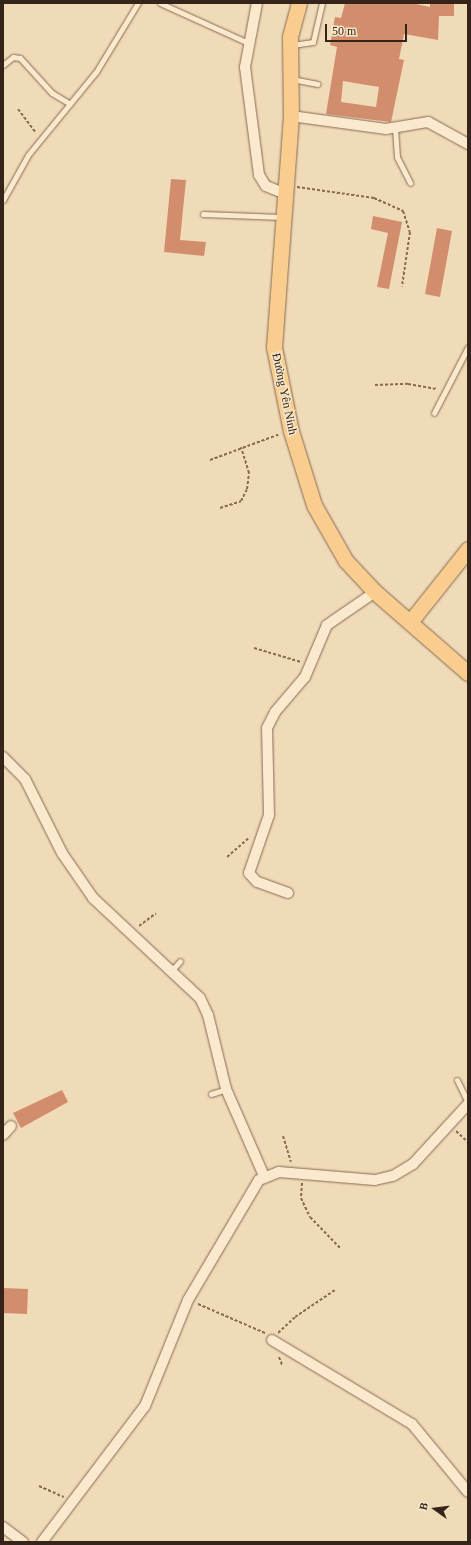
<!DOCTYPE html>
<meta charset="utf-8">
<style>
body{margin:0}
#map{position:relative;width:471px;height:1545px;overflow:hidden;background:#f0dbb9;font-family:Georgia,serif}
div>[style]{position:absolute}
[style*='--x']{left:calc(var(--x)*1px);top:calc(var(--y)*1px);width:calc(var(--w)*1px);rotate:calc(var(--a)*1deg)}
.building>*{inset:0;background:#d28d6c}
.path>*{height:2px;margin-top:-1px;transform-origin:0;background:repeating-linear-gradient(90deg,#886a53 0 3px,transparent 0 5px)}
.roads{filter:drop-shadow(0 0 1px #886a53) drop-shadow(0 0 1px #886a53)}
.lane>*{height:5px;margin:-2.5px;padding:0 2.5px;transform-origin:2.5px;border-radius:2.5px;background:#fbe9cd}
.street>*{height:10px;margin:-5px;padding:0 5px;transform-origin:5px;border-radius:5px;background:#fbe9cd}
.primary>*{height:15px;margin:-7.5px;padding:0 7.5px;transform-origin:7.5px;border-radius:7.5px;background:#f8cd8d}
span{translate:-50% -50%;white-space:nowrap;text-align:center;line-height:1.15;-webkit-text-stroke:3px #f7e6c9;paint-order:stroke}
.street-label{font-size:12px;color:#352419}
.frame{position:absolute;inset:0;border:4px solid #352419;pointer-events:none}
.north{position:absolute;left:415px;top:1489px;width:40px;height:40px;-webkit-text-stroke:3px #f7e6c9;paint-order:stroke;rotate:284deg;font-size:11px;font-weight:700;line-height:16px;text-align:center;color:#352419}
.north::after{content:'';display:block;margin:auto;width:14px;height:18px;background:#352419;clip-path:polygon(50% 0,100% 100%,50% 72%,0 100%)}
.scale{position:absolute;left:325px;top:24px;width:82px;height:18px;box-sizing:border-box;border:2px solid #352419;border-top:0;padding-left:5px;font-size:12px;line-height:14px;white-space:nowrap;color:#352419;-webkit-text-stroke:3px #f7e6c9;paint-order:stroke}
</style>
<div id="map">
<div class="building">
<i style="clip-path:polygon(evenodd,345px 3px,411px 3px,430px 7px,430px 3px,454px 3px,454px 16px,439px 16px,438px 40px,404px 34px,399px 59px,404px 60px,391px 122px,326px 114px,337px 47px,330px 45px,335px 17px,341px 18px,345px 3px,343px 81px,379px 87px,376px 107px,341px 102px,343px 81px)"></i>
<i style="clip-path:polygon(171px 179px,186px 180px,180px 240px,206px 242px,204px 256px,164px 252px)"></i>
<i style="clip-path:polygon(373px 216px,402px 222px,389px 289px,377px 287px,388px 233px,371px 229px)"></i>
<i style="clip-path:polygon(437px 228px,452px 231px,440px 297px,425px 294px)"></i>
<i style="clip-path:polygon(62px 1090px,68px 1102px,21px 1128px,13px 1113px)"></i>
<i style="clip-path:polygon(3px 1288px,28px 1289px,27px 1314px,3px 1313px)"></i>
</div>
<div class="path">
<i style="--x:18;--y:109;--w:30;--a:53"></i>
<i style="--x:297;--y:187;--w:78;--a:8.1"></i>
<i style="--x:374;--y:198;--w:32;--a:24"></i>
<i style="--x:403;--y:211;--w:22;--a:72"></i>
<i style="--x:410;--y:232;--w:55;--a:98.4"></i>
<i style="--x:375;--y:385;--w:33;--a:-2"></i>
<i style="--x:408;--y:384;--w:29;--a:10"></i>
<i style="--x:210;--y:460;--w:75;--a:-20.4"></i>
<i style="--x:220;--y:508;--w:22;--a:-18"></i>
<i style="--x:241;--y:501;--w:13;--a:-63"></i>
<i style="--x:247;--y:489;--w:16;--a:-83"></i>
<i style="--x:249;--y:473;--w:27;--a:-107"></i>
<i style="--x:254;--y:648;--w:49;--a:16.6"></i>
<i style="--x:227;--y:857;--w:30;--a:-41"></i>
<i style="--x:139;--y:926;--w:21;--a:-37"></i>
<i style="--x:456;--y:1131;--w:16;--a:43"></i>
<i style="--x:283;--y:1136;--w:27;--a:73"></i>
<i style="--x:302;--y:1183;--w:15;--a:94"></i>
<i style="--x:301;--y:1198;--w:21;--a:65"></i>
<i style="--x:310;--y:1217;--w:45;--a:45.9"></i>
<i style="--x:198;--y:1304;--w:73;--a:23.4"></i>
<i style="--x:278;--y:1333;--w:23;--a:-43"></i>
<i style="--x:295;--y:1317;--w:48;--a:-34"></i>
<i style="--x:279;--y:1357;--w:9;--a:69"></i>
<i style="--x:39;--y:1486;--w:27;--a:24"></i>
</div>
<div class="roads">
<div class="lane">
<i style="--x:160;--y:3;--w:97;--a:24.4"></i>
<i style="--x:292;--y:45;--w:21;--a:-8"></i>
<i style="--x:313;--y:42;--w:40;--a:-77"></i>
<i style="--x:3;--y:65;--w:13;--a:-39"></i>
<i style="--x:13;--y:57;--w:7;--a:8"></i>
<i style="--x:20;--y:58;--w:47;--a:47.6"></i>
<i style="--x:52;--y:93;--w:21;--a:31"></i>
<i style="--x:292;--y:79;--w:26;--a:11"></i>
<i style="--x:395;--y:128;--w:29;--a:86"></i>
<i style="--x:397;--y:157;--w:29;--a:63"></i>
<i style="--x:3;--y:200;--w:51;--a:-60.9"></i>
<i style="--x:28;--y:155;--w:107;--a:-50.7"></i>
<i style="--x:96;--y:72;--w:81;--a:-58.7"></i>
<i style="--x:203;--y:214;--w:78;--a:2.2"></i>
<i style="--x:434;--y:413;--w:74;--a:-62.7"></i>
<i style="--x:172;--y:970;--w:12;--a:-48"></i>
<i style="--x:457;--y:1080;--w:25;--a:64"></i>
<i style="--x:211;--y:1094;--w:16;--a:-18"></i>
</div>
<div class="street">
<i style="--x:257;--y:3;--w:65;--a:100.6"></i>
<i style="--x:245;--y:67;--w:109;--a:82.6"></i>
<i style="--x:259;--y:175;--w:13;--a:58"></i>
<i style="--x:266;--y:186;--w:18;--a:22"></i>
<i style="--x:291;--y:116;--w:96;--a:7.8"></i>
<i style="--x:386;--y:129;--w:43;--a:-9.5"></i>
<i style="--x:428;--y:122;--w:46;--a:28.8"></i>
<i style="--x:3;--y:757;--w:31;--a:45"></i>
<i style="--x:25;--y:779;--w:83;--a:63.4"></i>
<i style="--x:62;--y:853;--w:55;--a:55.4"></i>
<i style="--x:93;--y:898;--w:146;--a:43.1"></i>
<i style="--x:200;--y:998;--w:19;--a:65"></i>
<i style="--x:208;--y:1015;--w:76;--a:76.3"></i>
<i style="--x:226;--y:1089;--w:95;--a:66.4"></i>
<i style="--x:288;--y:893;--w:33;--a:-160"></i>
<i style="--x:257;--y:882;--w:12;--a:-132"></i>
<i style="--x:249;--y:873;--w:61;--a:-71"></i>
<i style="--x:269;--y:815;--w:87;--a:-91.3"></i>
<i style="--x:267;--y:728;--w:18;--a:-63"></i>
<i style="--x:275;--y:712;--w:46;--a:-49.4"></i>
<i style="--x:305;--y:677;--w:56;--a:-67.1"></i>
<i style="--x:327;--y:625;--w:58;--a:-34.5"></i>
<i style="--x:3;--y:1135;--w:12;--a:-48"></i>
<i style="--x:272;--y:1340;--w:163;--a:31"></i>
<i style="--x:412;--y:1424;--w:88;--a:50.5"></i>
<i style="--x:3;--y:1527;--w:25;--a:37"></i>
<i style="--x:42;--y:1542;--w:171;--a:-52.9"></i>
<i style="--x:145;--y:1406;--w:114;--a:-67.9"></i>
<i style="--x:188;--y:1300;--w:139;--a:-59.4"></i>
<i style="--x:259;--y:1180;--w:22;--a:-22"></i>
<i style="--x:279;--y:1172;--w:96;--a:4.8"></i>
<i style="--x:375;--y:1180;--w:18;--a:-13"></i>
<i style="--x:393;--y:1176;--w:23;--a:-31"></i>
<i style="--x:413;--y:1164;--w:81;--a:-47.5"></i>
</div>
<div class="primary">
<i style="--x:299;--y:3;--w:35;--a:105"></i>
<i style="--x:290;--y:37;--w:79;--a:89.3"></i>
<i style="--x:291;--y:116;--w:232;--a:94.2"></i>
<i style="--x:274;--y:347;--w:86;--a:78.6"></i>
<i style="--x:291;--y:431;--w:77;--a:72.7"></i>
<i style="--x:314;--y:505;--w:64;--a:60.3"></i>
<i style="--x:346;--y:561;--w:42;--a:46.9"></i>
<i style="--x:375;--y:592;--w:123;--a:41.1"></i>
<i style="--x:410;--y:622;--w:93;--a:-51.5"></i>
</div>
</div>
<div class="street-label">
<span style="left:284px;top:394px;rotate:78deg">Đường Yên Ninh</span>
</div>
<div class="frame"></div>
<div class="north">B</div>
<div class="scale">50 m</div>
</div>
